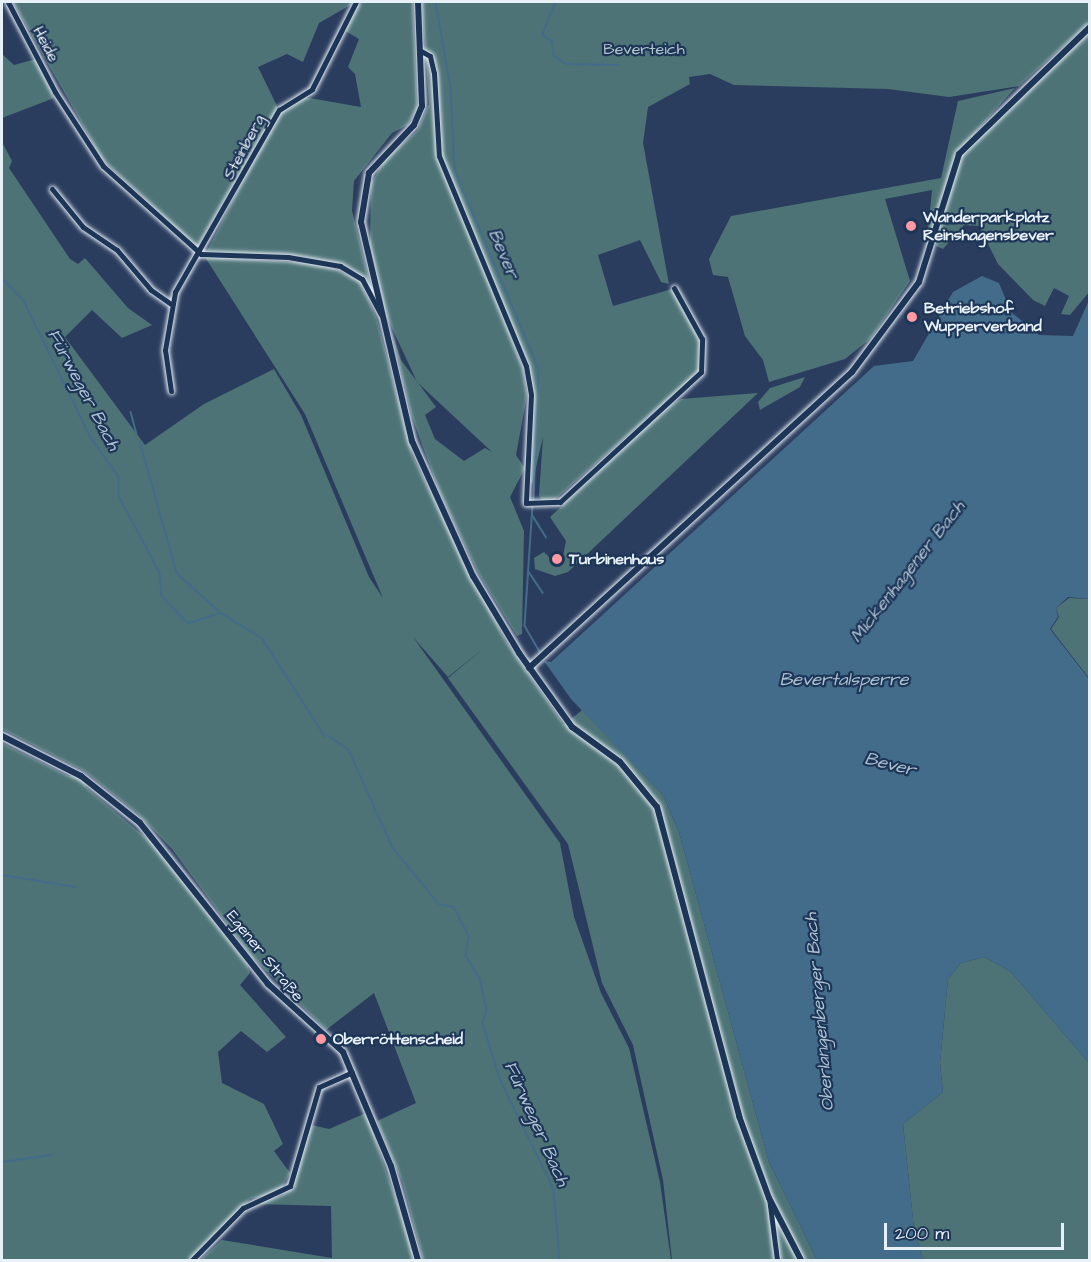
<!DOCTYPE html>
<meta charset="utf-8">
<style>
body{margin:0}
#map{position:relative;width:1091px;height:1262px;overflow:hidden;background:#2b3d5e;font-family:"Architects Daughter",sans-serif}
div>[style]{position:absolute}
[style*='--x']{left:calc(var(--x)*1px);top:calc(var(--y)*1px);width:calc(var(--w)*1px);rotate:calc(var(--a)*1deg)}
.green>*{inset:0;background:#4d7376}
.water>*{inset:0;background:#436c8b}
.stream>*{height:1.5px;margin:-0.75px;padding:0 0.75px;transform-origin:0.75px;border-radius:0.75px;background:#436c8b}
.roads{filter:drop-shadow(0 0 2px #e8f1f8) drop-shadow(0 0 2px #e8f1f8)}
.minor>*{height:5px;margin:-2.5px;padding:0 2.5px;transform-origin:2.5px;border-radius:2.5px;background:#1d3557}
.tertiary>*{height:6px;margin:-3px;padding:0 3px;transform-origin:3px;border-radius:3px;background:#1d3557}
.dots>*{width:16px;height:16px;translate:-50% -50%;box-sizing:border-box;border:3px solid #1d3557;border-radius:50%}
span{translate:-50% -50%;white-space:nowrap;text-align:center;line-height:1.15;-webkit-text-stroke:4.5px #1d3557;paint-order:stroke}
.street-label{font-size:16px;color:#e8f1f8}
.park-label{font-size:16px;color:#b2c5ca}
.poi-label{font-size:16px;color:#e8f1f8;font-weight:700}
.left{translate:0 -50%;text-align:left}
.water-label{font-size:18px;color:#aec2d2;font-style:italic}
.frame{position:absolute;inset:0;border:3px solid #e8f1f8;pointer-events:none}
.scale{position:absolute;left:884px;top:1223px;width:180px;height:27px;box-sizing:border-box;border:3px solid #e8f1f8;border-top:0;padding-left:8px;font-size:18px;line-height:21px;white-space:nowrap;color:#e8f1f8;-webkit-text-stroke:4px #1d3557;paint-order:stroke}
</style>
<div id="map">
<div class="green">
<i style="clip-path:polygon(13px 2px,413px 2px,417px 108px,408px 125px,392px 133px,354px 181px,352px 211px,375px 302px,364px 278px,347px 266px,301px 256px,207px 251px,279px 110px,298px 96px,361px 107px,355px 74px,348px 67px,359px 39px,342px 29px,354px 3px,319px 23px,303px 62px,287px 54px,258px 67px,278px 108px,197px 247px,102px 159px)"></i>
<i style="clip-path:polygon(evenodd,422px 2px,1089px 2px,1089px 23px,1019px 86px,949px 97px,888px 89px,734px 85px,710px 74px,689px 77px,690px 84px,648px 107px,643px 143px,669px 284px,661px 282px,640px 240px,598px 255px,613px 306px,672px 289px,698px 335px,703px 361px,698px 373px,551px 503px,542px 503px,539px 495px,543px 437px,532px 485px,524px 470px,510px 497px,524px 531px,522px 634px,517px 636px,478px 573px,438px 488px,411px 414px,391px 330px,401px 360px,436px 407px,425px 415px,435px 439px,464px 461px,485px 448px,492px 452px,417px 382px,386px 315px,370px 243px,371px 183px,386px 158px,417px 131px,429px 104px,422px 2px,438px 157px,526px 366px,531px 395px,524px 467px,516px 455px,527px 395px,523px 368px,438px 157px)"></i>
<i style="clip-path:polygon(1089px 31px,1090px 291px,1070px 315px,1061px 314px,1069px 296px,1054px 288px,1045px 306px,1033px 300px,998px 264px,979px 226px,964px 225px,943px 249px,936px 246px,949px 185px,963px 152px)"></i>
<i style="clip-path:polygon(2px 54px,14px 65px,36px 59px,54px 98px,2px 118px)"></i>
<i style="clip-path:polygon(1015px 88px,956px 154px,926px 252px,932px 190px,885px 199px,910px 281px,871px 338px,845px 359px,769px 382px,763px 360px,745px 336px,728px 277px,713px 275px,709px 259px,731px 216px,941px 178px,958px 101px)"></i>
<i style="clip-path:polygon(2px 142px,12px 161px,9px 168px,70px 259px,78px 264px,85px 258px,128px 308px,152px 325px,122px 338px,92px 310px,65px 337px,145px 445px,204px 404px,274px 369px,301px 415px,369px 577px,383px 598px,305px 414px,205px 257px,324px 264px,360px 281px,377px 319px,413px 457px,505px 640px,564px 725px,582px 710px,663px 795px,679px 832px,769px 1162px,817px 1260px,672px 1260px,663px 1180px,633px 1045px,602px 983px,568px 844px,448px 678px,484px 648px,448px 677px,413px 637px,560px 843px,574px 917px,601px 993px,629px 1048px,660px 1182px,671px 1260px,423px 1260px,402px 1181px,377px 1121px,416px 1103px,374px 993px,326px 1030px,251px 956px,172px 849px,138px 814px,84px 771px,2px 729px)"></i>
<i style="clip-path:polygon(805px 377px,800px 387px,760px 410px,758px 402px,770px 388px)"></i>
<i style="clip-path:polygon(758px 393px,568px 572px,555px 576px,535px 569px,534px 558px,544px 552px,556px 564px,562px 561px,566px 541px,550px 517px,670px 405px,681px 399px)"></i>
<i style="clip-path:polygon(1069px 598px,1089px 599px,1089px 678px,1051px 629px,1059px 617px,1056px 608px)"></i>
<i style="clip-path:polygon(2px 743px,68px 776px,81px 776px,87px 788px,151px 842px,247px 964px,250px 973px,240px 985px,286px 1037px,267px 1052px,241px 1031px,218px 1052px,222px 1083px,264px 1104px,283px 1144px,274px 1151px,290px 1173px,279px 1193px,250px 1199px,189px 1260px,2px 1260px)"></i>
<i style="clip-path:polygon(984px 957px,1010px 971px,1089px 1063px,1089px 1260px,923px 1260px,914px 1229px,903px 1124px,943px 1092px,940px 1063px,948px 979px,961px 963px)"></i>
<i style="clip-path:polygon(366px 1113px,417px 1260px,200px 1260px,222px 1240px,332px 1258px,331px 1206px,252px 1204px,281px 1196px,294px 1185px,307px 1124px,329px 1129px)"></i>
</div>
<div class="water">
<i style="clip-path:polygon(982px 276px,999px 283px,1011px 312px,1039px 335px,1073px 336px,1089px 300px,1089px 599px,1068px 597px,1056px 608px,1058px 617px,1050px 629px,1089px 679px,1089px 1063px,1010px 971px,984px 957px,961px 963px,948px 979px,940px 1063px,943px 1092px,903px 1124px,914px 1229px,923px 1260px,817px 1260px,769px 1162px,679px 832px,663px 795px,571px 699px,544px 661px,551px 662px,874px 366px,913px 361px,953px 292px)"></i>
</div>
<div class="stream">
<i style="--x:436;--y:2;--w:87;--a:80.1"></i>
<i style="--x:451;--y:88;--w:82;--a:87.2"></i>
<i style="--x:455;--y:170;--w:216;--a:67.1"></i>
<i style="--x:539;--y:369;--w:131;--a:92.2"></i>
<i style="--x:556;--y:2;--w:35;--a:112"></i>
<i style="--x:543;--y:35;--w:11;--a:34"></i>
<i style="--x:552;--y:41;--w:15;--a:82"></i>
<i style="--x:554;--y:56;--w:15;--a:32"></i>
<i style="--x:567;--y:64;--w:51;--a:1.1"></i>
<i style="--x:2;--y:278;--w:32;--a:46"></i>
<i style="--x:24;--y:301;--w:150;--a:63.9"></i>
<i style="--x:90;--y:436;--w:50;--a:54.7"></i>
<i style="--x:119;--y:477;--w:19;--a:90"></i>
<i style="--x:119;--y:496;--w:87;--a:62"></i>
<i style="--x:160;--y:573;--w:23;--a:85"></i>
<i style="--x:162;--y:596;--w:37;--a:46"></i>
<i style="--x:188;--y:623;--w:34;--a:-17"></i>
<i style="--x:221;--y:613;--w:48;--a:31.4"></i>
<i style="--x:262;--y:638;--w:117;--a:57.3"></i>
<i style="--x:131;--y:412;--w:23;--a:75"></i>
<i style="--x:140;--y:441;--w:137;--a:74.3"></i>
<i style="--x:177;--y:573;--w:58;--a:42.2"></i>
<i style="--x:533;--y:505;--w:121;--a:93.8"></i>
<i style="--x:525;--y:626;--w:30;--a:60"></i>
<i style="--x:533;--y:516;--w:25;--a:58"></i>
<i style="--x:529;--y:572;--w:25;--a:56"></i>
<i style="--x:329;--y:736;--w:24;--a:35"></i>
<i style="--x:349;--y:750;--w:107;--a:65.8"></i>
<i style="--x:393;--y:848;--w:72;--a:50.6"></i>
<i style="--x:439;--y:904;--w:15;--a:11"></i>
<i style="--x:454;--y:907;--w:34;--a:63"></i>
<i style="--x:469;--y:937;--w:19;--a:99"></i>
<i style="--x:466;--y:956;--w:26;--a:58"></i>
<i style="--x:480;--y:978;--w:33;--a:78"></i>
<i style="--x:487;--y:1010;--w:14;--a:107"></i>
<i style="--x:483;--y:1023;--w:59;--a:73.1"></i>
<i style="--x:500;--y:1079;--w:123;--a:63.9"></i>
<i style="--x:554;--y:1189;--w:71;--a:85.2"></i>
<i style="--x:2;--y:875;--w:74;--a:9.3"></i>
<i style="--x:2;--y:1162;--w:50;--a:-8"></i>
</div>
<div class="roads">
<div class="minor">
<i style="--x:8;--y:2;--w:102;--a:62.4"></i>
<i style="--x:55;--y:92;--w:88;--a:57"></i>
<i style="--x:103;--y:166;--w:132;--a:41.9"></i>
<i style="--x:421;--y:51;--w:10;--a:29"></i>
<i style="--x:430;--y:56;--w:17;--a:77"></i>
<i style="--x:434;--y:73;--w:83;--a:86.6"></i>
<i style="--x:439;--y:156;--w:227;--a:67.5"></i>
<i style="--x:526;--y:366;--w:29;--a:80"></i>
<i style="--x:531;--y:395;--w:108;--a:92.7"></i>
<i style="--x:526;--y:503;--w:34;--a:-2"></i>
<i style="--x:560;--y:502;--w:192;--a:-42.7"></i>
<i style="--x:701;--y:372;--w:33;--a:-88"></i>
<i style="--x:702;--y:339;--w:58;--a:-118.8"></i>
<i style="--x:52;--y:189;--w:49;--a:50.8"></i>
<i style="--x:83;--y:227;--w:41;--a:34.1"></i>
<i style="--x:117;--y:250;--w:52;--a:49.6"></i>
<i style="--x:151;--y:290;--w:24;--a:35"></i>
<i style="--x:201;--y:254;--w:87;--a:2"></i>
<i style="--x:288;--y:257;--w:53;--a:9.8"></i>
<i style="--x:340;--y:266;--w:26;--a:31"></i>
<i style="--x:362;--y:279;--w:40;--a:62"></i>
<i style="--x:171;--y:391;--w:41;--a:-98.3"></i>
<i style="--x:165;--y:350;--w:59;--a:-80.2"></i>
<i style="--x:175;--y:292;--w:210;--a:-60.3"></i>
<i style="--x:279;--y:110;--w:39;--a:-32"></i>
<i style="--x:312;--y:89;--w:97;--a:-63.2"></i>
<i style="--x:769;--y:1198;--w:63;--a:82.6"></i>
<i style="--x:192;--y:1260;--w:73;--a:-45.6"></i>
<i style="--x:243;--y:1208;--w:52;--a:-25.1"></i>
<i style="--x:290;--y:1186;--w:103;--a:-73.7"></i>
<i style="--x:319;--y:1087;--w:36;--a:-24"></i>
</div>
<div class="tertiary">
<i style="--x:418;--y:2;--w:104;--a:87.8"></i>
<i style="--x:422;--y:106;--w:21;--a:113"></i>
<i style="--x:414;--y:125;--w:66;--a:133.2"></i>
<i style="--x:369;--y:173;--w:50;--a:99.3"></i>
<i style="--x:361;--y:222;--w:225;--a:76.9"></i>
<i style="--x:412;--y:441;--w:148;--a:65.7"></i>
<i style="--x:473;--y:576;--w:90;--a:59.1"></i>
<i style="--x:519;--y:653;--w:91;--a:54.4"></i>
<i style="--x:572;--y:727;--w:59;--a:36.1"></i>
<i style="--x:620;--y:762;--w:58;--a:50.6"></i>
<i style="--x:657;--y:807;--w:320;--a:75.1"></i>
<i style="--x:739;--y:1116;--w:87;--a:69.9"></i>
<i style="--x:769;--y:1198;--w:70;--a:62.7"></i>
<i style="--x:529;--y:668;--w:438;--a:-42.5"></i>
<i style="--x:852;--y:372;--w:112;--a:-53.3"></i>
<i style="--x:919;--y:282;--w:134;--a:-72.6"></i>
<i style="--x:959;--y:154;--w:182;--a:-44.1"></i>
<i style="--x:2;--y:736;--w:89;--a:26.9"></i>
<i style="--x:81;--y:776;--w:75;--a:38.5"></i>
<i style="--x:140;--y:823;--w:206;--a:51.5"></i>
<i style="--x:268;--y:984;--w:101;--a:42.2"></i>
<i style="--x:343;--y:1052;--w:124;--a:67.2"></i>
<i style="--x:391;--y:1166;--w:98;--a:74"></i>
</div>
</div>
<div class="dots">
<i style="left:911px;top:226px;background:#ff9aa2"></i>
<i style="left:912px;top:317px;background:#ff9aa2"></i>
<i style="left:557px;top:559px;background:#ff9aa2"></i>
<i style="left:321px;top:1039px;background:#ff9aa2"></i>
</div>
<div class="street-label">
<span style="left:46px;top:44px;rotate:62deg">Heide</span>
<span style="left:244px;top:147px;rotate:-62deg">Steinberg</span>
<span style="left:265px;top:956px;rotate:51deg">Egener Straße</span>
</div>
<div class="park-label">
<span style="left:644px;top:49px">Beverteich</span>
</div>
<div class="poi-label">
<span class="left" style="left:923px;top:226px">Wanderparkplatz<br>Reinshagensbever</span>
<span class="left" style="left:924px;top:317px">Betriebshof<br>Wupperverband</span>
<span class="left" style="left:569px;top:559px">Turbinenhaus</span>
<span class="left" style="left:333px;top:1039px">Oberröttenscheid</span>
</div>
<div class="water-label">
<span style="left:503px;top:254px;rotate:67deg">Bever</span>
<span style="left:83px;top:390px;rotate:62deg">Fürweger Bach</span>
<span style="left:908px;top:572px;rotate:-52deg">Mickenhagener Bach</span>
<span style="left:844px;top:680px">Bevertalsperre</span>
<span style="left:890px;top:765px;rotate:14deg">Bever</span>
<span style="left:820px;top:1012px;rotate:-95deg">Oberlangenberger Bach</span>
<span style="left:536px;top:1124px;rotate:66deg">Fürweger Bach</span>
</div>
<div class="frame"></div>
<div class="scale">200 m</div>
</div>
